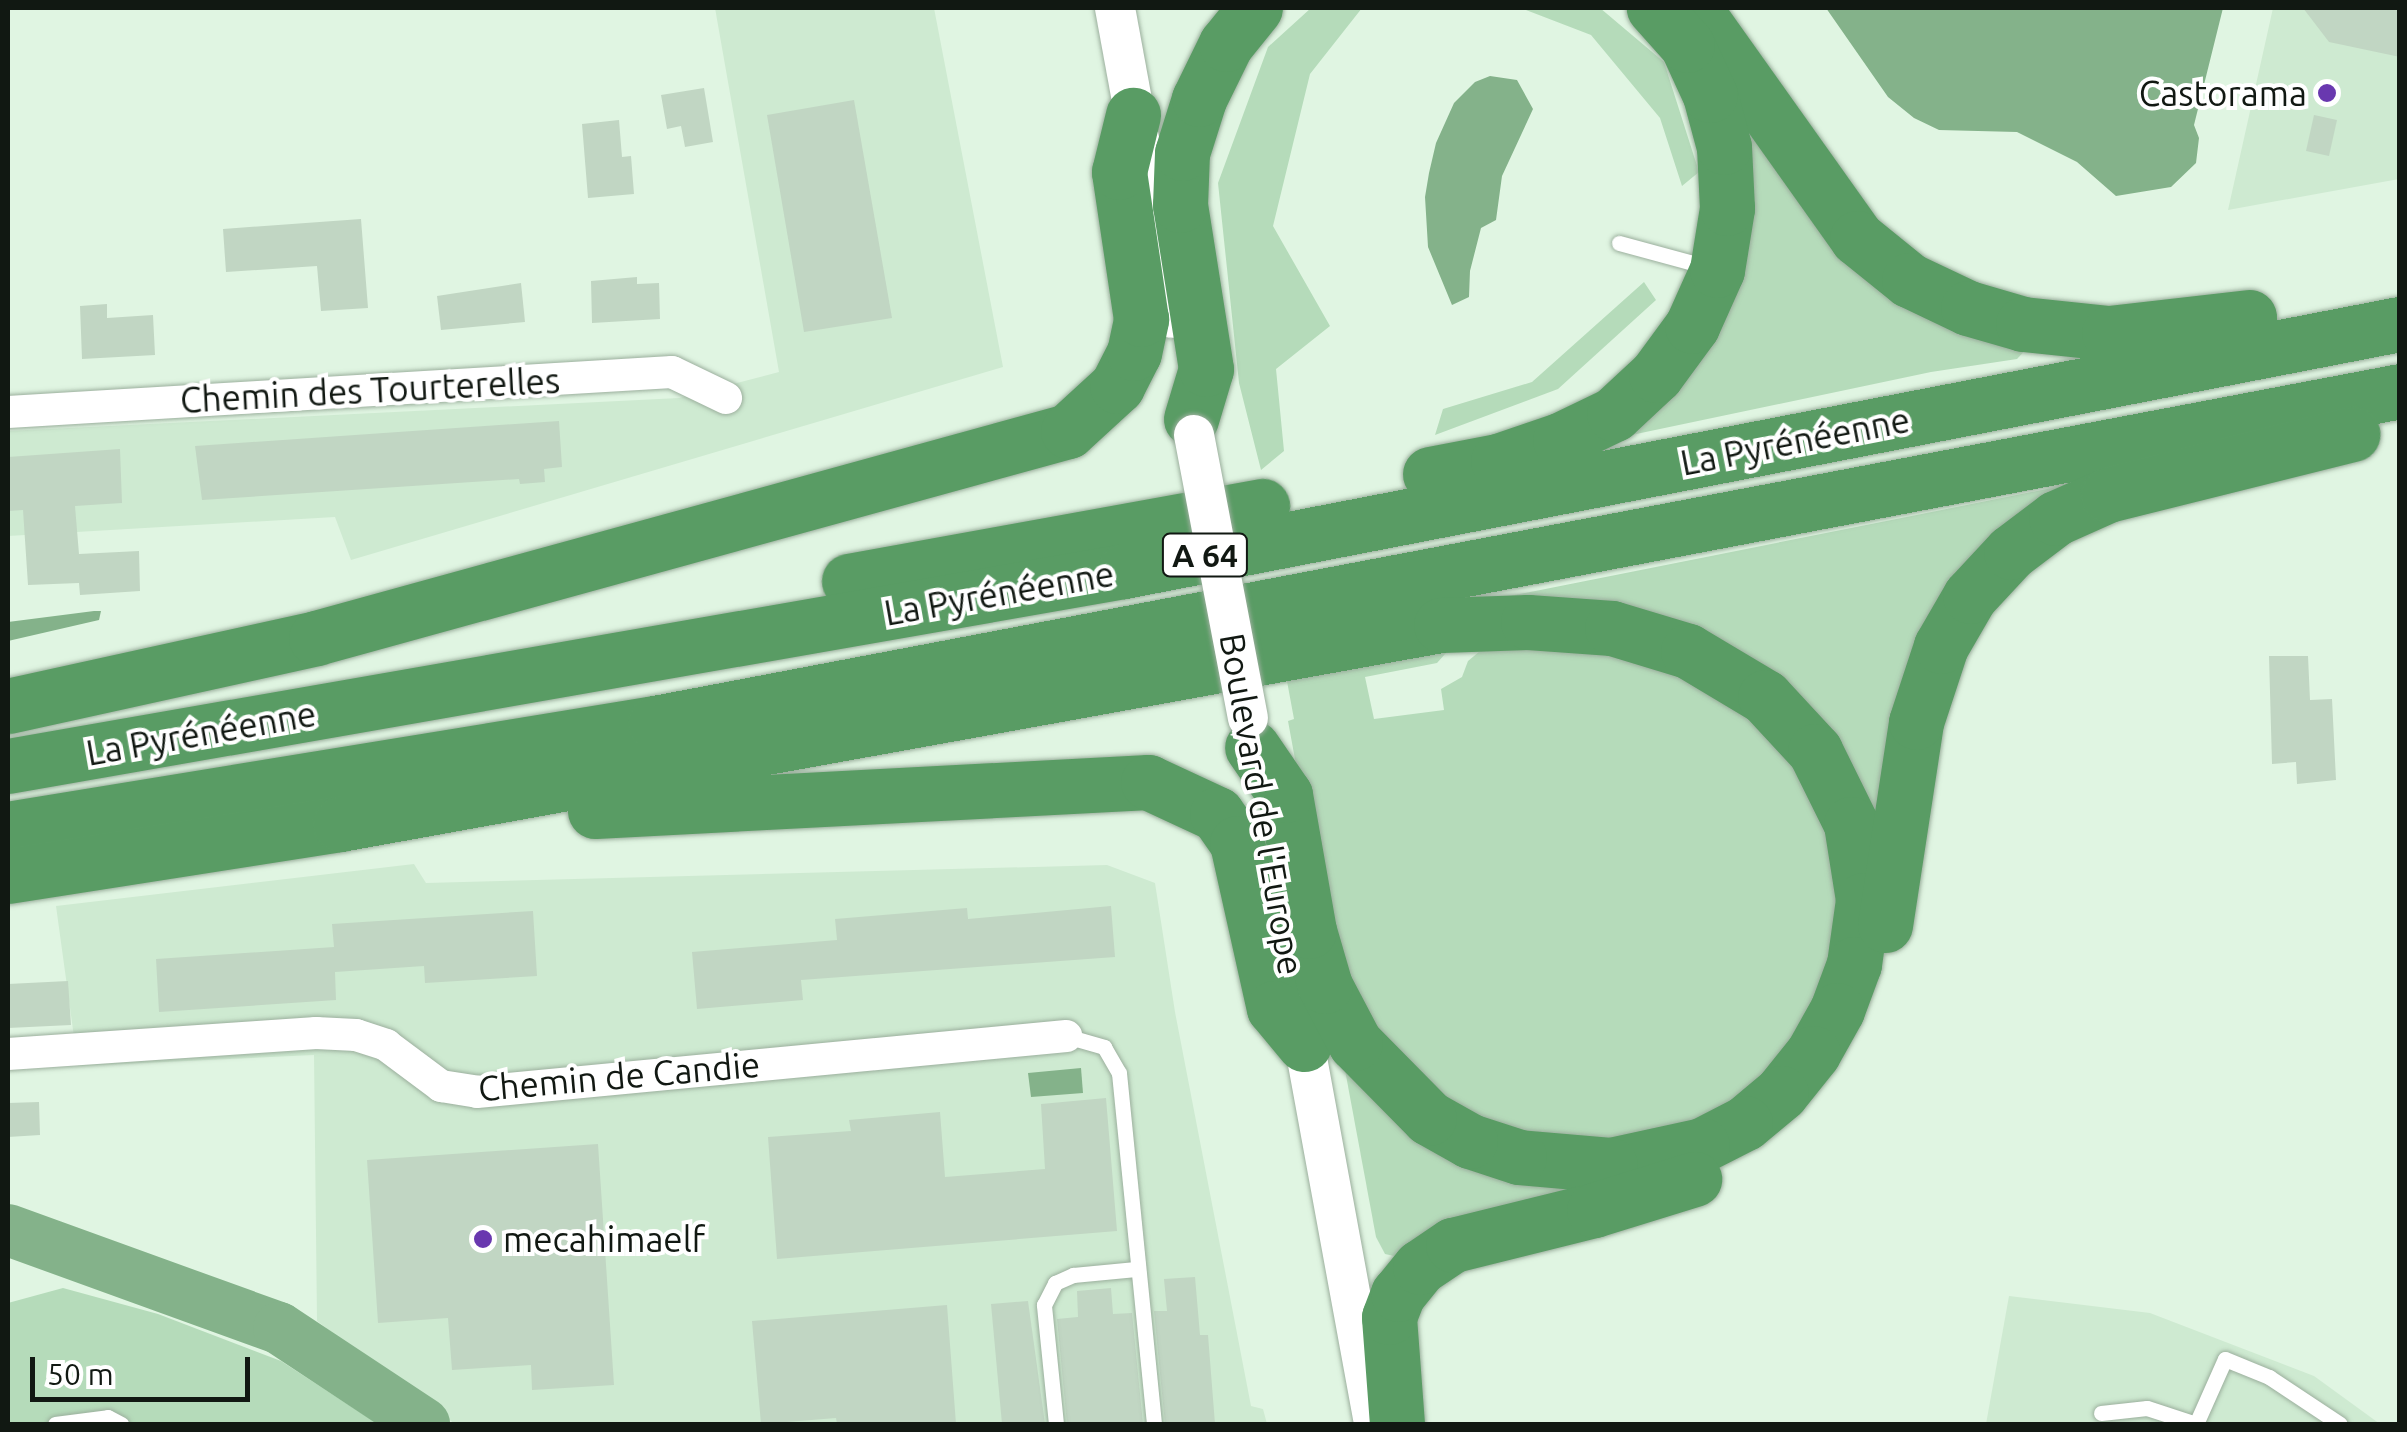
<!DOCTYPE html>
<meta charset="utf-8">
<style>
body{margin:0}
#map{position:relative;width:2407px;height:1432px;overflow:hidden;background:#e0f5e2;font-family:Ubuntu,sans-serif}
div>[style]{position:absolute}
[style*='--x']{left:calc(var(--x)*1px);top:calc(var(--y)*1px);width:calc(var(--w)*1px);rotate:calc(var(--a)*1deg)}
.built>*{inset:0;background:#ceead1}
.green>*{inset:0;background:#b5dbba}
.water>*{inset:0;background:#84b28a}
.river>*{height:52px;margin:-26px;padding:0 26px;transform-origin:26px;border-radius:26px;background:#84b28a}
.building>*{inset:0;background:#c1d6c3}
.roads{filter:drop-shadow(0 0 2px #9baf9d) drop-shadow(0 0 2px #9baf9d)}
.service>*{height:15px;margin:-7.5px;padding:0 7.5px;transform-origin:7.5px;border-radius:7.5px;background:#fff}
.minor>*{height:32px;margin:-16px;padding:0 16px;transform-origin:16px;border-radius:16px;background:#fff}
.tertiary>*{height:40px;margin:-20px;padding:0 20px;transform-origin:20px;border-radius:20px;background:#fff}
.motorway>*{height:55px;margin:-27.5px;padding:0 27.5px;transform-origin:27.5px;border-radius:27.5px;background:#599c64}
.bridges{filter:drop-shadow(0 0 2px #9baf9d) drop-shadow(0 0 2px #9baf9d)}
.tertiary-bridge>*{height:40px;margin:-20px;padding:0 20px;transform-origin:20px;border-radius:20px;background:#fff}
.dots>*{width:28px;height:28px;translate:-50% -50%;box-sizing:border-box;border:5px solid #fff;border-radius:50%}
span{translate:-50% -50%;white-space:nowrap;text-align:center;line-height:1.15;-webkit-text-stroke:8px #fff;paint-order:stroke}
.shield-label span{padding:2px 8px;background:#fff;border:2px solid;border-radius:8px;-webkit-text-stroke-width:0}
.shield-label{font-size:32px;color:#111812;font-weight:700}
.poi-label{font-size:35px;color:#111812}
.right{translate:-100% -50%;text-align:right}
.left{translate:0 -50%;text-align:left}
.street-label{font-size:35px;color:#111812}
.frame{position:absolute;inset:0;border:10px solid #111812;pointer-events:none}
.scale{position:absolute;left:30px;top:1357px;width:220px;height:45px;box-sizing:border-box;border:5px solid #111812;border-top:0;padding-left:12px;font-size:30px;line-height:35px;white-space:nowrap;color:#111812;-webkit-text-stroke:8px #fff;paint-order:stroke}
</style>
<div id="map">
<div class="built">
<i style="clip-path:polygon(715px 8px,934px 8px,1003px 367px,351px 560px,335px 517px,8px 536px,8px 431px,679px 398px,779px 372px)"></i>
<i style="clip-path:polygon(2273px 8px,2399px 8px,2399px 179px,2228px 210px)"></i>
<i style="clip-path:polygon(414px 864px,426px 883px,1107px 865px,1155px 883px,1175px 1012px,1251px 1406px,1263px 1409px,1267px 1424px,455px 1424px,317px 1321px,314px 1055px,78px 1066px,56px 906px)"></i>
<i style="clip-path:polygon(2009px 1296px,2150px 1313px,2314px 1376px,2380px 1424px,1986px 1424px)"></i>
</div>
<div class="green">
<i style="clip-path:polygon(1311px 8px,1362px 8px,1310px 74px,1273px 226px,1330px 326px,1276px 369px,1284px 451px,1261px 470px,1239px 383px,1218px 183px,1268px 47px)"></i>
<i style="clip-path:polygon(1521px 8px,1600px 8px,1664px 62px,1699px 172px,1682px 186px,1660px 118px,1591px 35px)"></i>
<i style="clip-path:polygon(1749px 122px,2032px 343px,2017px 359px,1931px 372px,1579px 446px,1666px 399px)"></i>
<i style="clip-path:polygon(1644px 282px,1656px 300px,1558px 389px,1435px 435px,1443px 409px,1532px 382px)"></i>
<i style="clip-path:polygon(2077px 483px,2020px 527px,1881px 862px,1827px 736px,1505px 597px)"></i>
<i style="clip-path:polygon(1492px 641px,1588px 645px,1709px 682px,1808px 776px,1842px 883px,1827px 976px,1773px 1068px,1700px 1123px,1614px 1146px,1474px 1123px,1381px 1045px,1331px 956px,1288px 721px,1294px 719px,1284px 665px,1453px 645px,1437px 663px,1365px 677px,1374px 719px,1444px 710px,1441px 689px,1462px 677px,1468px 661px)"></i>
<i style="clip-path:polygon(1345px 1070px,1603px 1179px,1394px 1256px,1385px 1254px,1376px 1237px)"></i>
<i style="clip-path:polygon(63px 1288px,158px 1314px,281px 1361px,378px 1424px,8px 1424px,8px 1303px)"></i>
</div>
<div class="water">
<i style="clip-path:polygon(1826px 8px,2223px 8px,2194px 125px,2199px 138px,2196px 163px,2171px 187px,2116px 196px,2077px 162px,2017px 132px,1939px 130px,1914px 118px,1888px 97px)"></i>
<i style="clip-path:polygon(1490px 76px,1517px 80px,1533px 109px,1502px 176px,1496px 220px,1481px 228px,1470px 271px,1469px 297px,1452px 305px,1428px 247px,1425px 197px,1429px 173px,1436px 143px,1454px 103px,1475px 82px)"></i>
<i style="clip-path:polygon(94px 611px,101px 611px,99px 620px,8px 641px,8px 622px)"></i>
<i style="clip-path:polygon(1081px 1068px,1083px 1093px,1031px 1097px,1028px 1073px)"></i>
</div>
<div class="river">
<i style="--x:8;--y:1230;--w:288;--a:19.9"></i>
<i style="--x:279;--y:1328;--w:174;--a:33.5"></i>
</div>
<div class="building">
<i style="clip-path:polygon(2303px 8px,2400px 8px,2400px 57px,2329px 42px)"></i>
<i style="clip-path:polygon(704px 88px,713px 142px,685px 147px,681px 126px,667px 129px,661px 95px)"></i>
<i style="clip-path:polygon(854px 100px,892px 318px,804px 332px,767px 115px)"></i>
<i style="clip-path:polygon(2314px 115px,2337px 120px,2329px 156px,2306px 151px)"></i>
<i style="clip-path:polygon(619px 120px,622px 157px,631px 156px,634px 194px,588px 198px,582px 124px)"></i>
<i style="clip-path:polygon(361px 219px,368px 308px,321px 311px,317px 266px,226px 272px,223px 229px)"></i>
<i style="clip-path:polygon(637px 277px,637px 284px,659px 283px,660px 319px,592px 323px,591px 281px)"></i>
<i style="clip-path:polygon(521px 283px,525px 322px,441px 330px,437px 296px)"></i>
<i style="clip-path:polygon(107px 304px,107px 318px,153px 315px,155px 355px,82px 359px,80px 306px)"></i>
<i style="clip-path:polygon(559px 421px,562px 467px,544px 469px,545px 482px,520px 484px,519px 479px,202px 500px,195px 446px)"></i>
<i style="clip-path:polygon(120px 449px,122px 503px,75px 506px,79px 554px,139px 551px,140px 591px,80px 595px,79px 583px,28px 585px,23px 510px,8px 511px,8px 457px)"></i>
<i style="clip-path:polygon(2269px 656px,2308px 656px,2310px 700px,2332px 699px,2336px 780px,2297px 784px,2296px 762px,2272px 764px)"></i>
<i style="clip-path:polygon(1111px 906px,1115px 957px,801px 980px,803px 1000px,697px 1009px,692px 952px,837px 940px,835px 919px,967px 908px,968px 919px)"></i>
<i style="clip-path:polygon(533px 911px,537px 976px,425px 983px,424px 966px,335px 972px,336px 1000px,159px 1012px,156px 959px,334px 947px,332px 924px)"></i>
<i style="clip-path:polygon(68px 981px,71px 1025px,8px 1028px,8px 984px)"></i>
<i style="clip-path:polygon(1106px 1098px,1117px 1231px,777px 1259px,768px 1137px,851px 1131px,849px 1120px,940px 1112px,945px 1177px,1045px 1169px,1041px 1104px)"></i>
<i style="clip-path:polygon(39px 1102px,40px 1135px,8px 1137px,8px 1103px)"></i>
<i style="clip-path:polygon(598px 1144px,614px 1385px,532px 1390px,531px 1365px,452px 1370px,448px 1318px,378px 1323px,367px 1160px)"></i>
<i style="clip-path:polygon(1195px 1277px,1200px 1335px,1208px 1335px,1215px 1424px,1165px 1424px,1154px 1311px,1167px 1311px,1164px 1279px)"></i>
<i style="clip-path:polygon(1111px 1288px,1113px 1314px,1132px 1313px,1143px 1424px,1067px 1424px,1057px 1319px,1078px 1317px,1077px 1291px)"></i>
<i style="clip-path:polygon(1028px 1301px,1045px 1424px,1002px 1424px,991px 1304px)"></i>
<i style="clip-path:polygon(947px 1305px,956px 1424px,837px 1424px,836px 1418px,761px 1424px,752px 1321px)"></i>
</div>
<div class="roads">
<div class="service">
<i style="--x:1619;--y:243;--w:92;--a:15.1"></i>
<i style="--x:1066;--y:1036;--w:40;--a:16"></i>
<i style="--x:1104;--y:1047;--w:30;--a:60"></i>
<i style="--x:1119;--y:1073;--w:353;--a:84.3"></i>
<i style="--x:2101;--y:1413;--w:46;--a:-6.2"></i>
<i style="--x:2147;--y:1408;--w:52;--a:18.1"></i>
<i style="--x:2196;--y:1424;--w:71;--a:-66"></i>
<i style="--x:2225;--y:1359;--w:48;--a:22.2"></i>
<i style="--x:2269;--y:1377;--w:85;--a:33.5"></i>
<i style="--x:55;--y:1424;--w:53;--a:-7.5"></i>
<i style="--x:108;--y:1417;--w:15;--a:28"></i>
<i style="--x:1056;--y:1424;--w:120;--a:-95.8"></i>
<i style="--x:1044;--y:1305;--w:25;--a:-63"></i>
<i style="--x:1055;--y:1283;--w:20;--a:-24"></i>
<i style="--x:1073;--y:1275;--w:63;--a:-5.4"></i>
</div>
<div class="minor">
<i style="--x:8;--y:412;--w:665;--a:-3.45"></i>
<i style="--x:672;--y:372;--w:60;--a:25.7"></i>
<i style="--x:8;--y:1054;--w:309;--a:-3.9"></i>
<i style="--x:316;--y:1033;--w:40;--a:2.9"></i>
<i style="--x:356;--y:1035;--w:32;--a:18"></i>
<i style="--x:386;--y:1045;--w:69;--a:36.7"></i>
<i style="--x:441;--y:1086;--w:36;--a:9"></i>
<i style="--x:477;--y:1092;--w:592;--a:-5.43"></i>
</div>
<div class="tertiary">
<i style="--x:1115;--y:8;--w:315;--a:79.6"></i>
<i style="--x:1300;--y:1020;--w:411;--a:79.6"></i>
</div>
<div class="motorway">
<i style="--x:1705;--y:24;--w:262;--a:54.6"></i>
<i style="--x:1857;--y:238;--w:67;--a:38.9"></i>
<i style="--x:1909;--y:280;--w:65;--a:25.4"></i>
<i style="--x:1968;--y:308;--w:57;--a:16.2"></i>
<i style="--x:2023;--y:324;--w:86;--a:6"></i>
<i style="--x:2109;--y:333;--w:141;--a:-6.5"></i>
<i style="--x:1191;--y:419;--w:52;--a:-73.3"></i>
<i style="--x:1206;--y:369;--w:166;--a:-99"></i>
<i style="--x:1180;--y:205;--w:52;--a:-87.8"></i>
<i style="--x:1182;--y:153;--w:57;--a:-72.5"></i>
<i style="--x:1199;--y:99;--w:61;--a:-63.9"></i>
<i style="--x:1226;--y:44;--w:46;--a:-51.1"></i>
<i style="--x:1430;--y:474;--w:69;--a:-10.8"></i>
<i style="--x:1498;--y:461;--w:65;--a:-18.7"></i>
<i style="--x:1560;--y:440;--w:60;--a:-25.7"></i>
<i style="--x:1614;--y:414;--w:57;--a:-42.9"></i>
<i style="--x:1656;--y:375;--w:61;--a:-53.7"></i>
<i style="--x:1692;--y:326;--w:61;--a:-65.9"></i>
<i style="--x:1717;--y:270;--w:63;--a:-80.8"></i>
<i style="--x:1727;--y:208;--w:61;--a:-92.8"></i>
<i style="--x:1724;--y:147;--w:54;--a:-105.1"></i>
<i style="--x:1710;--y:95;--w:55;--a:-114.7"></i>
<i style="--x:1687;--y:45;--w:50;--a:-131.7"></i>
<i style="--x:849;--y:581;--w:420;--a:-10.3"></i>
<i style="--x:8;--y:706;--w:315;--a:-12.4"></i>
<i style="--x:316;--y:638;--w:780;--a:-15.39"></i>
<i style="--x:1068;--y:431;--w:67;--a:-42.6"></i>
<i style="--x:1117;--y:386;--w:37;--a:-63"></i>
<i style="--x:1134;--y:353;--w:35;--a:-78"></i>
<i style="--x:1141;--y:319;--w:149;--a:-98.5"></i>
<i style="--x:1119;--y:172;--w:59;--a:-76.2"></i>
<i style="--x:8;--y:766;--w:1133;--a:-9.91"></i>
<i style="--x:1124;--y:571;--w:1300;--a:-10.96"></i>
<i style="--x:595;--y:811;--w:554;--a:-3"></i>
<i style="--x:1148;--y:782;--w:76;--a:24.9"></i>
<i style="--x:1217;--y:814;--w:35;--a:55"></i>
<i style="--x:1237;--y:843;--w:169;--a:77.4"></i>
<i style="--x:1274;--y:1008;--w:47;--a:50.2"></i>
<i style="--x:8;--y:829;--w:656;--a:-9.3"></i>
<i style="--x:655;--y:723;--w:1776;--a:-10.77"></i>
<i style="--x:8;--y:876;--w:336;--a:-8.9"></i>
<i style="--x:340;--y:824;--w:1119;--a:-10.25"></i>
<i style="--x:1441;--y:625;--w:87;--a:-2"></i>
<i style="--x:1528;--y:622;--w:84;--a:4.1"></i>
<i style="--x:1612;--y:628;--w:79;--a:16.8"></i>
<i style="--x:1688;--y:651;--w:90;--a:30.9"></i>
<i style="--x:1765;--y:697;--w:74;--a:47.2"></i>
<i style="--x:1815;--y:751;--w:81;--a:63.7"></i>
<i style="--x:1851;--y:824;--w:77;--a:81"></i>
<i style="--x:1863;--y:900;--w:65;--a:98"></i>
<i style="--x:1854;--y:964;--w:49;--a:110.3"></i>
<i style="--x:1837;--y:1010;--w:49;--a:119.2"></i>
<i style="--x:1813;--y:1053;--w:51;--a:128.7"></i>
<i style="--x:1781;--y:1093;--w:47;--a:140.2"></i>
<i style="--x:1745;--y:1123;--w:48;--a:152.9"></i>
<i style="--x:1702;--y:1145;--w:94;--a:167.7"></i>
<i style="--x:1610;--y:1165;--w:91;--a:-175"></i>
<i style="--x:1519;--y:1157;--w:52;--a:-161.9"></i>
<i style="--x:1470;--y:1141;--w:47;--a:-150.7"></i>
<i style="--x:1429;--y:1118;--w:105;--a:-134.6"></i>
<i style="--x:1355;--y:1043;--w:64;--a:-117.8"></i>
<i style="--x:1325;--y:986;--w:57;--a:-106.2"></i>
<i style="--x:1309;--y:931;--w:138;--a:-100"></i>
<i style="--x:1285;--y:795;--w:58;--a:-124.5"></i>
<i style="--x:1885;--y:925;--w:205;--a:-81.3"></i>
<i style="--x:1916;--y:722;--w:80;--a:-71.8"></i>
<i style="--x:1941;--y:646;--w:58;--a:-59.9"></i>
<i style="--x:1970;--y:596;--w:60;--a:-47"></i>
<i style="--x:2011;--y:552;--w:56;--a:-37.1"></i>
<i style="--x:2056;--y:518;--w:57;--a:-23.9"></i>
<i style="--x:2108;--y:495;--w:252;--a:-14"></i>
<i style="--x:1397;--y:1424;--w:107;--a:-94.3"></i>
<i style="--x:1389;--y:1317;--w:25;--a:-69"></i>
<i style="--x:1398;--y:1294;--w:35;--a:-51"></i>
<i style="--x:1420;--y:1267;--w:40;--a:-34"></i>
<i style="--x:1453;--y:1245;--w:145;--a:-13.9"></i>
<i style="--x:1594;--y:1210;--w:105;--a:-17.2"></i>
</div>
</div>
<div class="bridges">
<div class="tertiary-bridge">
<i style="--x:1194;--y:435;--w:288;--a:79.2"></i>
</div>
</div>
<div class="dots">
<i style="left:2327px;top:93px;background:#6938af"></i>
<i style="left:483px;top:1239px;background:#6938af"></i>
</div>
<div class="shield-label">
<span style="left:1205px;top:555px">A 64</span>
</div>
<div class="poi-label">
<span class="right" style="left:2307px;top:93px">Castorama</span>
<span class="left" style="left:503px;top:1239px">mecahimaelf</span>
</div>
<div class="street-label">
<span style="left:370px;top:390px;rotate:-3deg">Chemin des Tourterelles</span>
<span style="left:1795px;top:441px;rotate:-11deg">La Pyrénéenne</span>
<span style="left:999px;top:593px;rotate:-10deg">La Pyrénéenne</span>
<span style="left:201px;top:733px;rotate:-10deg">La Pyrénéenne</span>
<span style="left:1262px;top:804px;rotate:80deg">Boulevard de l'Europe</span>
<span style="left:619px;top:1076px;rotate:-5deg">Chemin de Candie</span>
</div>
<div class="frame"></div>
<div class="scale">50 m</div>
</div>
